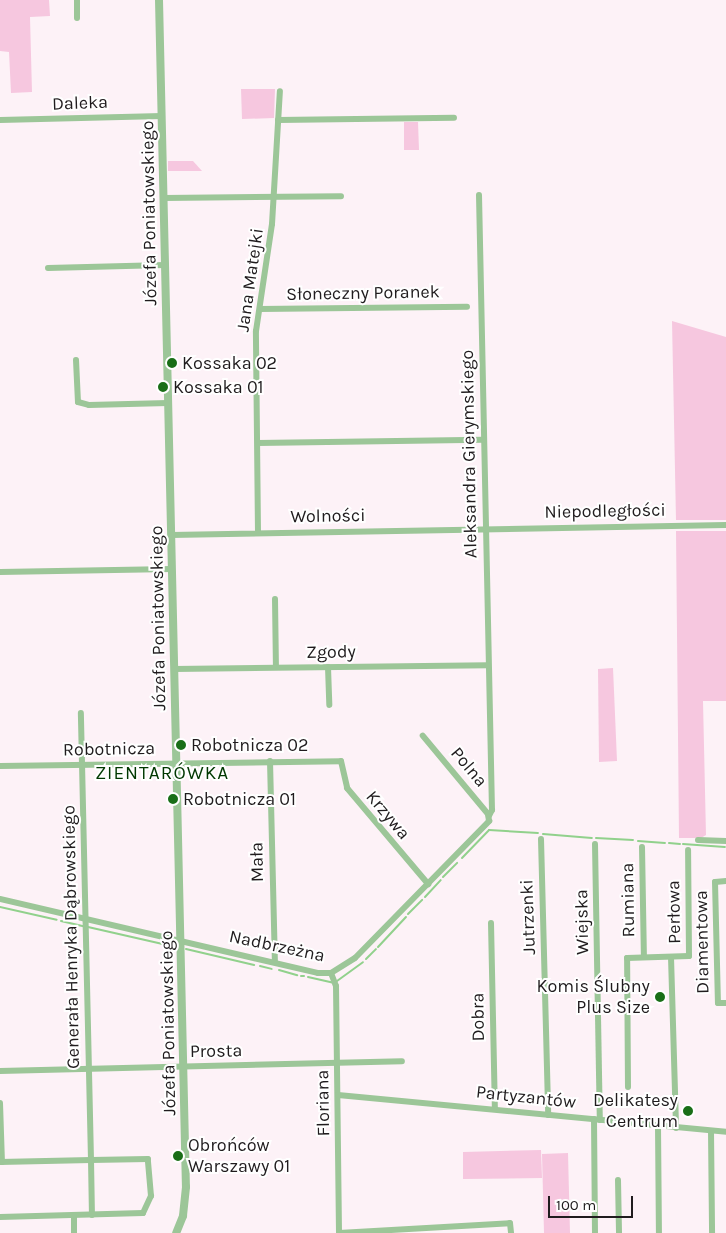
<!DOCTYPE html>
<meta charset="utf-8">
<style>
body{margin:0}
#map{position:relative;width:726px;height:1233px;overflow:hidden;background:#fdf2f7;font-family:Karla,sans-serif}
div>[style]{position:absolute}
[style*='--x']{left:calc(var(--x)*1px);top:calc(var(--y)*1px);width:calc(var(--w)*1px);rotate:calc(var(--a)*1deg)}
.green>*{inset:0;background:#f6c7df}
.stream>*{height:2px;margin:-1px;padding:0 1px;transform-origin:1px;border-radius:1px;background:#91d18c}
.minor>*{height:6px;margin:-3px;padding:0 3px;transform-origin:3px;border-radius:3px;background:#9cc698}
.tertiary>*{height:8px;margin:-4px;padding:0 4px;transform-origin:4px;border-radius:4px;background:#9cc698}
.dots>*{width:14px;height:14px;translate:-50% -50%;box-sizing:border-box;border:2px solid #fff;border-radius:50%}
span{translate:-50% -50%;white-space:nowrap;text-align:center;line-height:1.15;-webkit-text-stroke:4px #fff;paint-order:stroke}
.street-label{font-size:18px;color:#201c1e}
.poi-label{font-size:18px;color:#201c1e}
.left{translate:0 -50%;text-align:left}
.right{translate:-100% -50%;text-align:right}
.neighbourhood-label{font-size:19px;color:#003700;letter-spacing:1px}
.scale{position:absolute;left:548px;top:1196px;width:85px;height:22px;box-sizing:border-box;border:2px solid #201c1e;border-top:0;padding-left:6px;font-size:15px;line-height:18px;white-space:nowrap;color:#201c1e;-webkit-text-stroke:4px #fff;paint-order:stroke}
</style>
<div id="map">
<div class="green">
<i style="clip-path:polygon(0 0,49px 0,50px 16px,30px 17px,32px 92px,11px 93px,9px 52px,0 51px)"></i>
<i style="clip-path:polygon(241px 89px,275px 89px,274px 118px,242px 119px)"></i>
<i style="clip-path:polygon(404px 122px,418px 122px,419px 150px,404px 150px)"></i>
<i style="clip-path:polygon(168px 161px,193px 161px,202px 171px,168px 171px)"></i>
<i style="clip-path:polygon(672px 321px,726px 337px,726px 520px,676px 520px)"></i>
<i style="clip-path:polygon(676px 531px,726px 531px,726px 701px,703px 701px,706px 835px,701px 838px,679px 838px)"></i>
<i style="clip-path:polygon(613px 668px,617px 761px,599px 762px,598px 669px)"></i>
<i style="clip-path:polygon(541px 1150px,542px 1178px,463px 1179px,463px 1152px)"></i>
<i style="clip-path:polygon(568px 1153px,570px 1233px,544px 1233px,542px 1154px)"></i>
</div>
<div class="stream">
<i style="--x:543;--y:834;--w:49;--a:4.7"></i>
<i style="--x:596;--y:838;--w:37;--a:3"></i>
<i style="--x:638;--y:841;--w:27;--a:4"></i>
<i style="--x:669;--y:843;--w:11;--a:5"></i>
<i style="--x:683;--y:844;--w:42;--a:4.1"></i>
<i style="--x:462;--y:858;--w:39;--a:-46"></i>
<i style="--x:489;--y:830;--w:49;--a:3.5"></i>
<i style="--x:443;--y:877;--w:20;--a:-45"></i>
<i style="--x:425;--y:897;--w:23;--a:-47"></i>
<i style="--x:0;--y:907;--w:58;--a:12.8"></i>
<i style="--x:408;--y:914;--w:20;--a:-45"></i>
<i style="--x:61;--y:921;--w:23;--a:13"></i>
<i style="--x:88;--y:927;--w:90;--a:12.8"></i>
<i style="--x:378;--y:947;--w:41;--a:-47"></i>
<i style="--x:186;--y:949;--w:70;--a:13.2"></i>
<i style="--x:366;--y:959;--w:14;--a:-45"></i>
<i style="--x:260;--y:966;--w:12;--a:14"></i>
<i style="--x:279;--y:970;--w:19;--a:16"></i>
<i style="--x:301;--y:976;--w:3;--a:0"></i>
<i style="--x:308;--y:977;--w:26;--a:13"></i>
<i style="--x:337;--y:981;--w:32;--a:-36"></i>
</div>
<div class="minor">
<i style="--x:77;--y:0;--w:18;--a:90"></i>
<i style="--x:0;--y:120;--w:162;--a:-1.4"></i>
<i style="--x:278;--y:120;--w:176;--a:-0.7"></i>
<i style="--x:479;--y:195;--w:615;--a:88.79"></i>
<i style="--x:492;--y:810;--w:7;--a:117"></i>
<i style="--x:164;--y:198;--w:177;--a:-0.6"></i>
<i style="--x:48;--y:268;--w:117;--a:-1.5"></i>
<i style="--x:260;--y:309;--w:207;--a:-0.6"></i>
<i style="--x:76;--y:360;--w:42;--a:87.3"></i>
<i style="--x:78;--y:402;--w:11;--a:15"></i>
<i style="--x:89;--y:405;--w:79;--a:-1.5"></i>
<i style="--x:258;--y:443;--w:225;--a:-0.8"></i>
<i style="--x:258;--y:533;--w:202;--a:-90.6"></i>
<i style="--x:256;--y:331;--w:108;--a:-81.5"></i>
<i style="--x:272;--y:224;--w:133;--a:-86.6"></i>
<i style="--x:171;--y:535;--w:555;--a:-1.03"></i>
<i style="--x:0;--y:572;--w:172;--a:-1"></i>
<i style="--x:275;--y:599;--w:68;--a:89.2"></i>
<i style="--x:328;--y:667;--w:38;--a:88"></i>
<i style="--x:174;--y:669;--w:314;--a:-0.7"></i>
<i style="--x:270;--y:761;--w:201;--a:88.6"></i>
<i style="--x:0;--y:766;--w:341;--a:-0.8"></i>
<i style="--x:341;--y:761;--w:28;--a:77"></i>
<i style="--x:347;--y:788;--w:126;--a:49.8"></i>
<i style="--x:541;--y:839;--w:276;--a:88.5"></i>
<i style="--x:698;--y:840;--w:28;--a:2"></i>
<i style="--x:595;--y:844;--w:276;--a:89"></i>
<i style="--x:642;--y:847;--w:110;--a:89"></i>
<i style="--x:726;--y:881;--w:11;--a:175"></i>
<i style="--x:715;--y:882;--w:121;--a:88.6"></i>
<i style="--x:718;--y:1003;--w:8;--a:0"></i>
<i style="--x:0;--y:899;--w:326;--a:13.1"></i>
<i style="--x:318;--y:973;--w:13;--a:0"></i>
<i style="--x:331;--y:973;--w:28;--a:-32"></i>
<i style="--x:355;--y:958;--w:192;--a:-45.6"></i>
<i style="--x:489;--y:821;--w:7;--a:-98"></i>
<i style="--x:488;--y:814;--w:102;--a:-129.8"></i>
<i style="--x:491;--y:923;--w:186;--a:88.8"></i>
<i style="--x:671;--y:957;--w:171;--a:88.3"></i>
<i style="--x:331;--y:973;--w:14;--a:69"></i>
<i style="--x:336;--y:986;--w:247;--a:89.3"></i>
<i style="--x:0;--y:1071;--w:402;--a:-1.4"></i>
<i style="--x:628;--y:1087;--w:129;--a:-90.4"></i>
<i style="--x:627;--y:958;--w:62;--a:-1.8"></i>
<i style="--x:689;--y:956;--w:106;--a:-90.5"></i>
<i style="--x:338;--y:1095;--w:390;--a:5.4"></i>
<i style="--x:0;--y:1103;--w:59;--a:88.1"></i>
<i style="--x:594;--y:1119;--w:114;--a:89.5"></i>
<i style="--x:658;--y:1126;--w:107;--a:89.5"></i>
<i style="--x:711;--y:1131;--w:102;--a:89.4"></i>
<i style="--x:0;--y:1162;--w:91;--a:-1.3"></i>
<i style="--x:91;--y:1160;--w:55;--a:89"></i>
<i style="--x:618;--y:1180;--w:53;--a:88.9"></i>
<i style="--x:74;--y:1216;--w:17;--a:90"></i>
<i style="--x:0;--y:1217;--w:143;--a:-1.6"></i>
<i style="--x:143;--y:1213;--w:19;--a:-65"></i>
<i style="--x:151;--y:1196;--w:37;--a:-95"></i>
<i style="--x:148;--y:1159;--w:57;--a:179"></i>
<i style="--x:91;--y:1160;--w:447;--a:-91.3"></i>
<i style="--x:339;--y:1233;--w:171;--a:-3.3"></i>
<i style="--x:510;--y:1223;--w:10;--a:84"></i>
</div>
<div class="tertiary">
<i style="--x:159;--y:0;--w:1187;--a:88.7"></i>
<i style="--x:186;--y:1187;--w:29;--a:96"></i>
<i style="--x:183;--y:1216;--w:18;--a:112"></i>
</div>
<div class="dots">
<i style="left:172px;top:363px;background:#196e17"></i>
<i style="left:163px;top:387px;background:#196e17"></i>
<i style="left:181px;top:745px;background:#196e17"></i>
<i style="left:173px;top:799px;background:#196e17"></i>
<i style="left:660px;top:997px;background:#196e17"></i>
<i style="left:688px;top:1111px;background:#196e17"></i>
<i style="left:178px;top:1156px;background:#196e17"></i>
</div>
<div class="street-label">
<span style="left:80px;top:103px;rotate:-2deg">Daleka</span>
<span style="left:149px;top:213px;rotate:-91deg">Józefa Poniatowskiego</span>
<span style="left:250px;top:280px;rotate:-82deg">Jana Matejki</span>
<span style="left:363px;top:293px;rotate:-1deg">Słoneczny Poranek</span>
<span style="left:469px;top:454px;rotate:-91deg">Aleksandra Gierymskiego</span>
<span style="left:605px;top:511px;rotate:-1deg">Niepodległości</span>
<span style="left:328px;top:516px;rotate:-1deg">Wolności</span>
<span style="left:158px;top:618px;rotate:-91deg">Józefa Poniatowskiego</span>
<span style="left:331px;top:652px;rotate:-1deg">Zgody</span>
<span style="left:109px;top:749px;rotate:-1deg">Robotnicza</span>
<span style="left:469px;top:767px;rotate:50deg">Polna</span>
<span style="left:388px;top:815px;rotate:50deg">Krzywa</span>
<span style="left:257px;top:862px;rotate:-91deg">Mała</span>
<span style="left:628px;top:900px;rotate:-91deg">Rumiana</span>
<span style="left:674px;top:912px;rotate:-91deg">Perłowa</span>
<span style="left:528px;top:917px;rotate:-92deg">Jutrzenki</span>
<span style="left:582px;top:922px;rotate:-91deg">Wiejska</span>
<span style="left:71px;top:937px;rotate:-91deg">Generała Henryka Dąbrowskiego</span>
<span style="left:702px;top:942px;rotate:-91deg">Diamentowa</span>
<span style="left:277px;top:946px;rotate:12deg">Nadbrzeżna</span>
<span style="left:478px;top:1017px;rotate:-91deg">Dobra</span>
<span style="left:168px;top:1023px;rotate:-91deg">Józefa Poniatowskiego</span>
<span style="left:216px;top:1051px;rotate:-1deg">Prosta</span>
<span style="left:526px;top:1097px;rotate:6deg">Partyzantów</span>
<span style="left:323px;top:1103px;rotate:-91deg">Floriana</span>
</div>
<div class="poi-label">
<span class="left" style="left:182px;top:363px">Kossaka 02</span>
<span class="left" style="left:173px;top:387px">Kossaka 01</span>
<span class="left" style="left:191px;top:745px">Robotnicza 02</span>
<span class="left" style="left:183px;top:799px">Robotnicza 01</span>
<span class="right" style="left:650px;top:997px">Komis Ślubny<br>Plus Size</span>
<span class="right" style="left:678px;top:1111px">Delikatesy<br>Centrum</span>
<span class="left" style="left:188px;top:1156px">Obrońców<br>Warszawy 01</span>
</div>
<div class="neighbourhood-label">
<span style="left:162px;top:774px">ZIENTARÓWKA</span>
</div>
<div class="scale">100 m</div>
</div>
